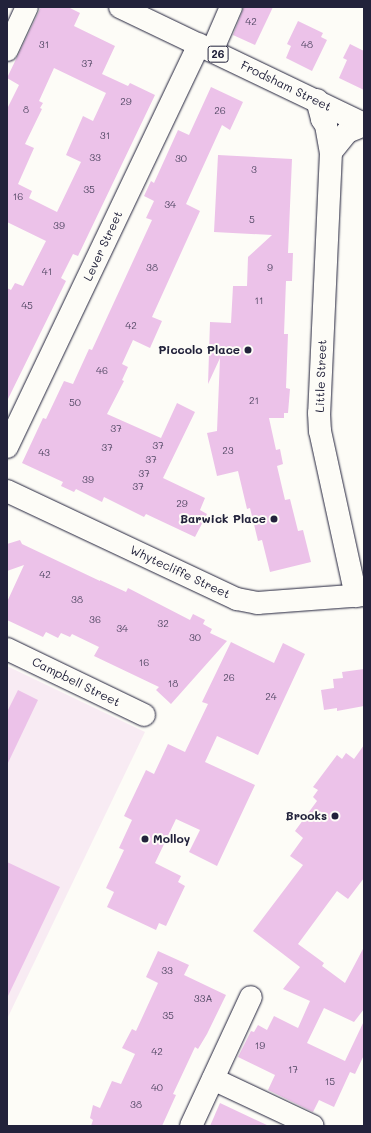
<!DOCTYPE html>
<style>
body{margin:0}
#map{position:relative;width:371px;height:1133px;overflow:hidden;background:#fdfcf7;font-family:Mali,sans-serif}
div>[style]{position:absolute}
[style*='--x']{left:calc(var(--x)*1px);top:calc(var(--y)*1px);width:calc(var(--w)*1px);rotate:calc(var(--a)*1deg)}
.built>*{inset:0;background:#f8ebf3}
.building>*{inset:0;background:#ecc2e9}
.roads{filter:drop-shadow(0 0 1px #22223b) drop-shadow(0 0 1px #22223b)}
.minor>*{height:22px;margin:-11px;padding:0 11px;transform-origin:11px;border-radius:11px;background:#fdfcf7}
.highway>*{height:22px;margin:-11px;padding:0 11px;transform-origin:11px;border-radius:11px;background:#fdfcf7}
.dots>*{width:11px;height:11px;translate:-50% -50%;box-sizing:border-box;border:2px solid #fdfcf7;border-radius:50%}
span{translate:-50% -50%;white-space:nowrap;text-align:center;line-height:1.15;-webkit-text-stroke:4px #fdfcf7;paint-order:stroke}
.number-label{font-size:10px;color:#544a66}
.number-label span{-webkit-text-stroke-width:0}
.shield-label span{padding:1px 3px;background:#fdfcf7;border:1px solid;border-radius:3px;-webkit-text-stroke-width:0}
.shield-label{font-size:11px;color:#22223b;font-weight:700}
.street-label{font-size:12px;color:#22223b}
.poi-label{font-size:12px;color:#22223b;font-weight:700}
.right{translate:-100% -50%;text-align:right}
.left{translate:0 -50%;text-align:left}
.frame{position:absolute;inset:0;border:8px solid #22223b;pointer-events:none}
</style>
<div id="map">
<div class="built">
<i style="clip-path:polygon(7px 666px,145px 732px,7px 1019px)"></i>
</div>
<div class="building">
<i style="clip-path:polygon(evenodd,41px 7px,68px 7px,80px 13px,74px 26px,115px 46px,102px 74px,128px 86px,130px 83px,155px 95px,78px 256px,73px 254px,61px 278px,66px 281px,7px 401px,7px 288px,11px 290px,15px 283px,23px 286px,46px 241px,7px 222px,7px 109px,19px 85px,7px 78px,41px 7px,54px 68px,106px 93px,93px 121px,83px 116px,66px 155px,81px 162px,57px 212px,29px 198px,32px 191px,18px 184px,34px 148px,25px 144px,42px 109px,40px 108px,43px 103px,39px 101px,54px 68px)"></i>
<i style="clip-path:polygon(244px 7px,273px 7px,255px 45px,233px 35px)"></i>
<i style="clip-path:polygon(298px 21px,323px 33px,321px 37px,327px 40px,312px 71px,286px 58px,291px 46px,287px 44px)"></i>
<i style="clip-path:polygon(350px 44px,364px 51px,364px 90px,339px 78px,347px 60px,343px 58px)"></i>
<i style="clip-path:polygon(211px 87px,243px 102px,230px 130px,222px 125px,186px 204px,200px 211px,152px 317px,162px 321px,150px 348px,133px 340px,122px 364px,128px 367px,122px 380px,124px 381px,107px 414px,161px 438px,177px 403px,195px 412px,163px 478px,205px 498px,200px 510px,207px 514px,195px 537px,146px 514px,144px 517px,104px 497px,102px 502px,76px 489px,74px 492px,61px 486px,63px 482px,22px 463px,43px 418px,46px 419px,64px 381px,73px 384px,89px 349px,92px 350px,152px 220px,146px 218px,154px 201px,144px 196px,151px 181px,154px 183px,178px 130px,189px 135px)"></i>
<i style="clip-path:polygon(218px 155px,292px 159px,288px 253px,293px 253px,292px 281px,286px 281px,284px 334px,288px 334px,286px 388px,290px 389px,288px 413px,284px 413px,284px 418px,269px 418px,276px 450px,280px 449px,283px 464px,277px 466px,285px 500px,290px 499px,298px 531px,303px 530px,311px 562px,270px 572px,262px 540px,258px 541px,250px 508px,247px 509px,238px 471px,217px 476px,207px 433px,217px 431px,220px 358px,208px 384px,210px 322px,231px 323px,233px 286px,247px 286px,248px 257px,272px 235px,214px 232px)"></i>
<i style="clip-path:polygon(20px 540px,22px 544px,100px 581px,100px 580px,126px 592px,128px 588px,190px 620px,193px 614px,205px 620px,203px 624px,212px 629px,210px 633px,227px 641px,171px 704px,156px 690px,159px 687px,94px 656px,99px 647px,72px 634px,70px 637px,61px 633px,58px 638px,46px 632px,43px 637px,7px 620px,7px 602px,24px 565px,7px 571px,7px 544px)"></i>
<i style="clip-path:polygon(231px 642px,274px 663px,283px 643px,305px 654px,258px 755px,217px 736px,205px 762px,255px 785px,217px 866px,189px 852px,200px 830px,176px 819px,155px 863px,181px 876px,178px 882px,185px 886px,166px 926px,159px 923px,156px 930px,107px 907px,114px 892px,106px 888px,124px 850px,119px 848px,132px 820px,124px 816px,146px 770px,154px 774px,168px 744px,185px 752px,208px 704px,202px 702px)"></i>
<i style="clip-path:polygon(364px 669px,364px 706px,337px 711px,337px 708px,324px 710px,321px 690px,334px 688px,333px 679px,343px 678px,342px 672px)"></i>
<i style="clip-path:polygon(18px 690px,38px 700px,7px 765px,7px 712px)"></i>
<i style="clip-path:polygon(364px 745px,364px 878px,348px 899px,337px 891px,298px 944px,324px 963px,322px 966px,345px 983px,364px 947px,364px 1009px,354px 1022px,324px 1008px,307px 1043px,345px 1061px,364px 1021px,364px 1055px,355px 1074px,350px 1072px,334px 1107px,319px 1100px,313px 1112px,268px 1090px,275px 1075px,238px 1057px,251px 1031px,254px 1032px,258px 1025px,267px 1030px,274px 1016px,298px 1028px,310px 1001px,283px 989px,300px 967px,253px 931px,303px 865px,290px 856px,303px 838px,295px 831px,317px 801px,313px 797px,318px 790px,313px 787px,337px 755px,342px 759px,346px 753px,354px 759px)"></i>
<i style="clip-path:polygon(7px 862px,60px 887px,7px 998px)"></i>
<i style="clip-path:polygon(158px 951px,189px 965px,184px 975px,226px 995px,207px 1034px,198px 1049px,195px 1047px,173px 1094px,176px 1095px,162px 1126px,91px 1126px,93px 1120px,90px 1118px,93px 1105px,100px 1108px,112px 1081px,121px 1084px,135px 1054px,122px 1048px,132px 1029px,136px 1031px,158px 983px,146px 977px)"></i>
<i style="clip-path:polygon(220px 1103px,269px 1126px,210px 1126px)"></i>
</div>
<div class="roads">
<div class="minor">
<i style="--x:7;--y:50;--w:47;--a:-65.1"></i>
<i style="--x:212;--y:51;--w:48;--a:-66.6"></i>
<i style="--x:317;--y:100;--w:20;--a:75"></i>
<i style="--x:322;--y:119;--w:7;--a:56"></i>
<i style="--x:326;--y:125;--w:27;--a:80"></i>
<i style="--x:331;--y:152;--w:261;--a:92.6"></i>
<i style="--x:319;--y:413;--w:18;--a:87"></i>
<i style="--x:320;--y:431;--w:169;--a:77.7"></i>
<i style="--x:331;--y:152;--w:26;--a:-51"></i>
<i style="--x:347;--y:132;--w:18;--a:-22"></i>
<i style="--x:7;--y:447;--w:446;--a:-64.5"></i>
<i style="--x:7;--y:491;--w:254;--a:25.2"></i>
<i style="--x:237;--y:599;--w:21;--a:11"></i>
<i style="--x:258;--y:603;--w:106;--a:-4.3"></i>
<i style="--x:7;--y:649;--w:152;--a:25.7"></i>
<i style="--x:213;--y:1079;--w:110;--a:25.2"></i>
<i style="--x:191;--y:1126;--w:142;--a:-65.1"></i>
</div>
<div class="highway">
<i style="--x:120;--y:7;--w:271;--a:25.6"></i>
</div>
</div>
<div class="dots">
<i style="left:248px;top:350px;background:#22223b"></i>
<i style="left:274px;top:519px;background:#22223b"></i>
<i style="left:335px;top:816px;background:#22223b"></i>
<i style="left:145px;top:839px;background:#22223b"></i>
</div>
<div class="number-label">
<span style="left:251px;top:22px">42</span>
<span style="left:44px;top:45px">31</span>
<span style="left:307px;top:45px">48</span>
<span style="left:87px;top:64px">37</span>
<span style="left:126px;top:102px">29</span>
<span style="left:26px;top:110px">8</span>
<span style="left:220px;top:111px">26</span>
<span style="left:105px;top:136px">31</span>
<span style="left:95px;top:158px">33</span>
<span style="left:181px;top:159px">30</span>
<span style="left:254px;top:170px">3</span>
<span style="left:89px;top:190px">35</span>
<span style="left:18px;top:197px">16</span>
<span style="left:170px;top:205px">34</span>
<span style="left:252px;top:220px">5</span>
<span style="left:59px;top:226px">39</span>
<span style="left:152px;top:268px">38</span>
<span style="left:270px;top:268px">9</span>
<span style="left:47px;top:272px">41</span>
<span style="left:259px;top:301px">11</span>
<span style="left:27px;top:306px">45</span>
<span style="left:131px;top:326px">42</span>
<span style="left:102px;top:371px">46</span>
<span style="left:254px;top:401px">21</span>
<span style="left:75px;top:403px">50</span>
<span style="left:116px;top:429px">37</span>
<span style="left:158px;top:446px">37</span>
<span style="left:107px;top:448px">37</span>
<span style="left:228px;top:451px">23</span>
<span style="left:44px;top:453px">43</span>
<span style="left:151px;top:460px">37</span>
<span style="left:144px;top:474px">37</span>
<span style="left:88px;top:480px">39</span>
<span style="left:138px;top:487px">37</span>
<span style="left:182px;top:504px">29</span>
<span style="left:45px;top:575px">42</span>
<span style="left:77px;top:600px">38</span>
<span style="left:95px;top:620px">36</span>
<span style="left:163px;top:624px">32</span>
<span style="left:122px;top:629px">34</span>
<span style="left:195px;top:638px">30</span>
<span style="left:144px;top:663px">16</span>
<span style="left:229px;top:678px">26</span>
<span style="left:173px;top:684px">18</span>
<span style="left:271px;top:697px">24</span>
<span style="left:167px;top:971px">33</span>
<span style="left:203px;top:999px">33A</span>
<span style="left:168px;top:1016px">35</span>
<span style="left:260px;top:1046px">19</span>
<span style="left:157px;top:1052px">42</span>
<span style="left:293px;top:1070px">17</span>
<span style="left:330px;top:1082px">15</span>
<span style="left:157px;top:1088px">40</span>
<span style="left:136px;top:1105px">38</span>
</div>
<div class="shield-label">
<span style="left:218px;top:54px">26</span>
</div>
<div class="street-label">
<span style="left:286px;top:86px;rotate:26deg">Frodsham Street</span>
<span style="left:103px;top:246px;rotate:-65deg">Lever Street</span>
<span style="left:321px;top:376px;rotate:-88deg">Little Street</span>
<span style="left:180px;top:572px;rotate:25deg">Whytecliffe Street</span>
<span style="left:76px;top:682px;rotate:26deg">Campbell Street</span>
</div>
<div class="poi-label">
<span class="right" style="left:240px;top:350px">Piccolo Place</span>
<span class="right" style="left:266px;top:519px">Barwick Place</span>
<span class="right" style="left:327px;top:816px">Brooks</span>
<span class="left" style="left:153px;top:839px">Molloy</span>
</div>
<div class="frame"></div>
</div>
